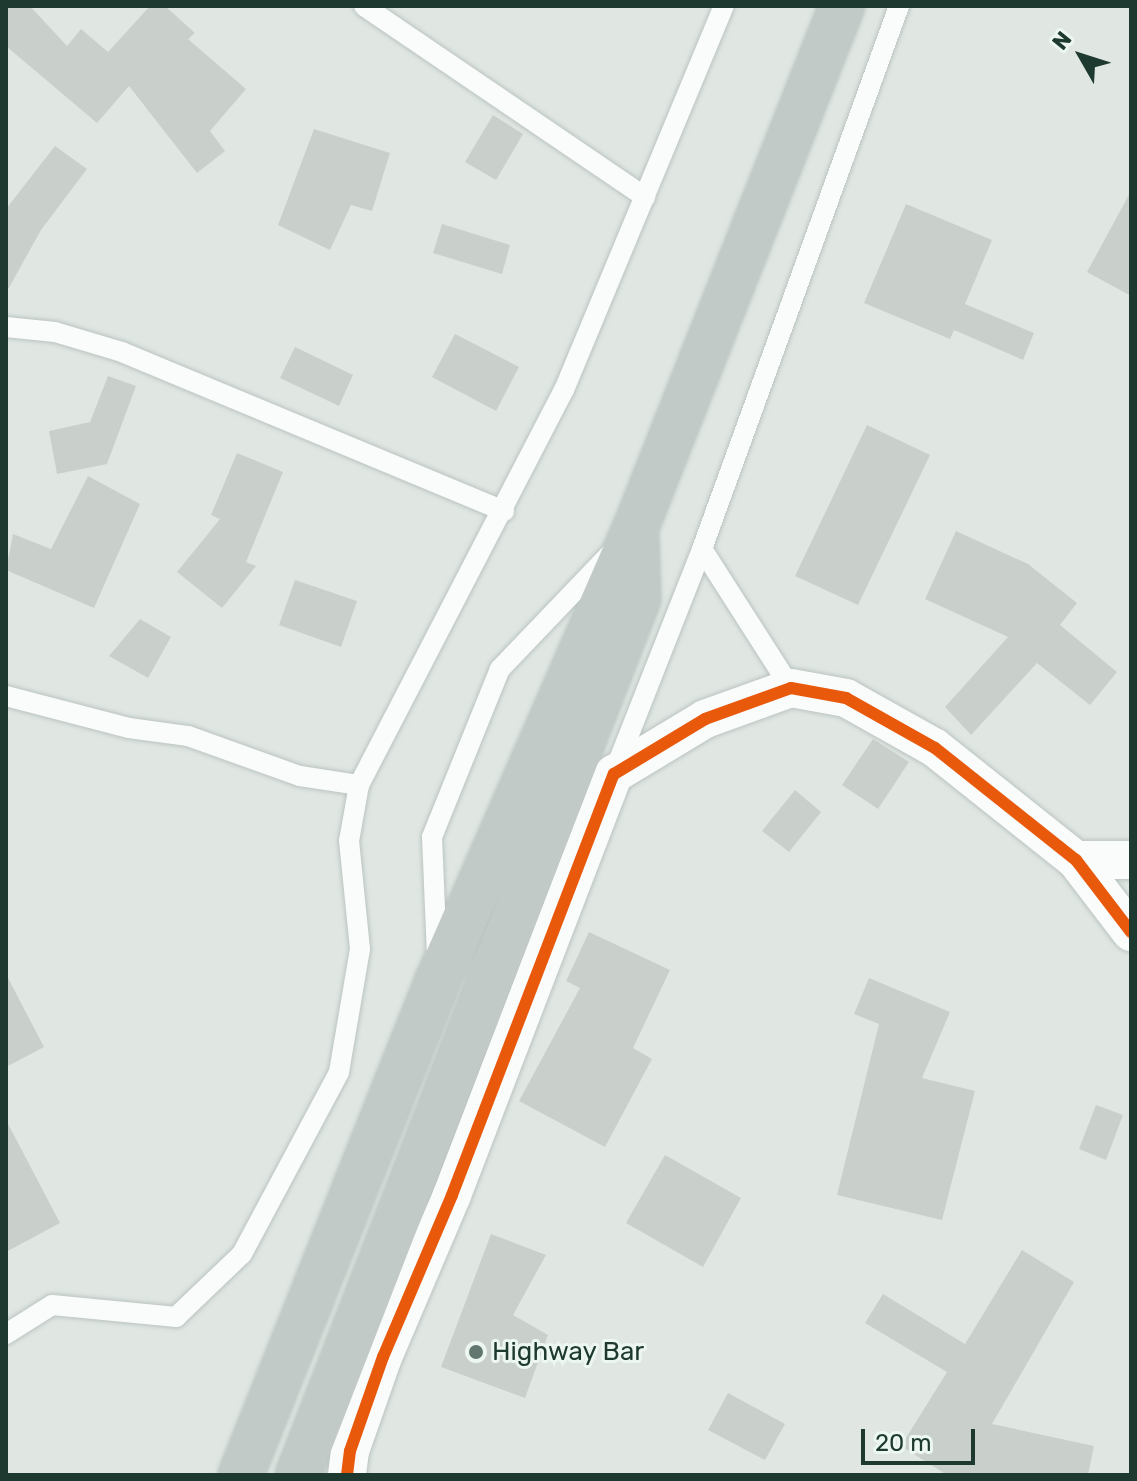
<!DOCTYPE html>
<style>
body{margin:0}
#map{position:relative;width:1137px;height:1481px;overflow:hidden;background:#e0e7e3;font-family:Rubik,sans-serif}
div>[style]{position:absolute}
[style*='--x']{left:calc(var(--x)*1px);top:calc(var(--y)*1px);width:calc(var(--w)*1px);rotate:calc(var(--a)*1deg)}
.building>*{inset:0;background:#c9d0cc}
.roads{filter:drop-shadow(0 0 2px #bac4c0) drop-shadow(0 0 2px #bac4c0)}
.service>*{height:20px;margin:-10px;padding:0 10px;transform-origin:10px;border-radius:10px;background:#fafbfb}
.minor>*{height:38px;margin:-19px;padding:0 19px;transform-origin:19px;border-radius:19px;background:#fafbfb}
.trunk>*{height:44px;margin:-22px;padding:0 22px;transform-origin:22px;border-radius:22px;background:#c2cac8}
.cycleway>*{height:12px;margin:-6px;padding:0 6px;transform-origin:6px;border-radius:6px;background:#e8590c}
.dots>*{width:22px;height:22px;translate:-50% -50%;box-sizing:border-box;border:4px solid #edf7f1;border-radius:50%}
span{translate:-50% -50%;white-space:nowrap;text-align:center;line-height:1.15;-webkit-text-stroke:6px #edf7f1;paint-order:stroke}
.poi-label{font-size:26px;color:#1e3a30}
.left{translate:0 -50%;text-align:left}
.frame{position:absolute;inset:0;border:8px solid #1e3a30;pointer-events:none}
.north{position:absolute;left:1041px;top:16px;width:80px;height:80px;-webkit-text-stroke:6px #edf7f1;paint-order:stroke;rotate:309deg;font-size:22px;font-weight:700;line-height:32px;text-align:center;color:#1e3a30}
.north::after{content:'';display:block;margin:auto;width:28px;height:36px;background:#1e3a30;clip-path:polygon(50% 0,100% 100%,50% 72%,0 100%)}
.scale{position:absolute;left:861px;top:1429px;width:114px;height:36px;box-sizing:border-box;border:4px solid #1e3a30;border-top:0;padding-left:10px;font-size:24px;line-height:28px;white-space:nowrap;color:#1e3a30;-webkit-text-stroke:6px #edf7f1;paint-order:stroke}
</style>
<div id="map">
<div class="building">
<i style="clip-path:polygon(6px 6px,30px 6px,67px 46px,81px 29px,108px 52px,150px 6px,165px 6px,195px 33px,188px 39px,246px 89px,210px 131px,225px 151px,197px 173px,129px 86px,97px 123px,6px 46px)"></i>
<i style="clip-path:polygon(493px 115px,523px 134px,496px 180px,465px 162px)"></i>
<i style="clip-path:polygon(314px 129px,390px 153px,372px 211px,351px 205px,330px 250px,278px 225px)"></i>
<i style="clip-path:polygon(55px 146px,87px 169px,41px 230px,6px 293px,6px 209px)"></i>
<i style="clip-path:polygon(1131px 191px,1131px 296px,1087px 272px)"></i>
<i style="clip-path:polygon(906px 204px,992px 240px,965px 304px,1034px 333px,1023px 360px,954px 330px,950px 339px,864px 303px)"></i>
<i style="clip-path:polygon(442px 224px,510px 245px,502px 274px,433px 253px)"></i>
<i style="clip-path:polygon(455px 334px,519px 367px,496px 411px,432px 377px)"></i>
<i style="clip-path:polygon(295px 347px,353px 375px,339px 406px,280px 378px)"></i>
<i style="clip-path:polygon(108px 376px,136px 386px,107px 464px,57px 474px,49px 431px,90px 422px)"></i>
<i style="clip-path:polygon(867px 425px,930px 455px,858px 605px,795px 576px)"></i>
<i style="clip-path:polygon(237px 453px,283px 472px,246px 562px,256px 566px,222px 608px,177px 572px,220px 519px,211px 515px)"></i>
<i style="clip-path:polygon(88px 476px,140px 504px,94px 608px,6px 570px,13px 534px,51px 549px)"></i>
<i style="clip-path:polygon(956px 531px,1028px 564px,1077px 603px,1060px 625px,1117px 672px,1090px 705px,1037px 663px,971px 735px,945px 707px,1008px 637px,925px 599px)"></i>
<i style="clip-path:polygon(295px 580px,357px 601px,341px 647px,279px 625px)"></i>
<i style="clip-path:polygon(140px 619px,171px 637px,148px 678px,109px 656px)"></i>
<i style="clip-path:polygon(873px 739px,909px 762px,878px 809px,842px 785px)"></i>
<i style="clip-path:polygon(795px 790px,821px 812px,789px 852px,762px 831px)"></i>
<i style="clip-path:polygon(589px 932px,670px 970px,633px 1048px,652px 1059px,605px 1147px,519px 1101px,580px 988px,566px 981px)"></i>
<i style="clip-path:polygon(6px 974px,44px 1047px,6px 1067px)"></i>
<i style="clip-path:polygon(869px 978px,950px 1012px,922px 1078px,975px 1091px,942px 1220px,837px 1195px,879px 1024px,854px 1014px)"></i>
<i style="clip-path:polygon(1096px 1105px,1123px 1115px,1106px 1160px,1079px 1149px)"></i>
<i style="clip-path:polygon(6px 1120px,60px 1223px,6px 1252px)"></i>
<i style="clip-path:polygon(665px 1155px,741px 1198px,703px 1267px,626px 1223px)"></i>
<i style="clip-path:polygon(491px 1234px,546px 1255px,513px 1315px,548px 1335px,525px 1398px,441px 1367px)"></i>
<i style="clip-path:polygon(1022px 1250px,1074px 1282px,992px 1424px,1094px 1446px,1088px 1475px,947px 1475px,901px 1446px,947px 1372px,865px 1323px,883px 1294px,965px 1344px)"></i>
<i style="clip-path:polygon(728px 1393px,785px 1424px,765px 1460px,708px 1430px)"></i>
</div>
<div class="roads">
<div class="service">
<i style="--x:364;--y:6;--w:340;--a:34.2"></i>
<i style="--x:6;--y:327;--w:49;--a:5.8"></i>
<i style="--x:55;--y:332;--w:70;--a:16.6"></i>
<i style="--x:122;--y:352;--w:414;--a:22.6"></i>
<i style="--x:702;--y:549;--w:165;--a:57.4"></i>
<i style="--x:6;--y:696;--w:127;--a:14.6"></i>
<i style="--x:129;--y:728;--w:60;--a:7.7"></i>
<i style="--x:188;--y:736;--w:119;--a:19.7"></i>
<i style="--x:300;--y:776;--w:60;--a:8.7"></i>
<i style="--x:615;--y:770;--w:238;--a:-68.5"></i>
<i style="--x:702;--y:549;--w:578;--a:-70.06"></i>
<i style="--x:437;--y:956;--w:119;--a:-92.4"></i>
<i style="--x:432;--y:837;--w:181;--a:-68"></i>
<i style="--x:500;--y:669;--w:161;--a:-46.3"></i>
<i style="--x:6;--y:1334;--w:54;--a:-32.2"></i>
<i style="--x:52;--y:1305;--w:125;--a:5.5"></i>
<i style="--x:176;--y:1317;--w:91;--a:-43.7"></i>
<i style="--x:242;--y:1254;--w:206;--a:-61.9"></i>
<i style="--x:339;--y:1072;--w:125;--a:-80.3"></i>
<i style="--x:360;--y:949;--w:109;--a:-95.8"></i>
<i style="--x:349;--y:841;--w:57;--a:-79.9"></i>
<i style="--x:359;--y:785;--w:445;--a:-62.6"></i>
<i style="--x:564;--y:390;--w:416;--a:-67.4"></i>
</div>
<div class="minor">
<i style="--x:1076;--y:860;--w:55;--a:0"></i>
<i style="--x:347;--y:1475;--w:24;--a:-83"></i>
<i style="--x:350;--y:1451;--w:100;--a:-70.7"></i>
<i style="--x:383;--y:1357;--w:176;--a:-66.9"></i>
<i style="--x:452;--y:1195;--w:451;--a:-69"></i>
<i style="--x:614;--y:774;--w:106;--a:-31.1"></i>
<i style="--x:705;--y:719;--w:91;--a:-19.8"></i>
<i style="--x:791;--y:688;--w:56;--a:10.3"></i>
<i style="--x:846;--y:698;--w:102;--a:29.3"></i>
<i style="--x:935;--y:748;--w:180;--a:38.5"></i>
<i style="--x:1076;--y:860;--w:91;--a:52.6"></i>
</div>
<div class="trunk">
<i style="--x:241;--y:1475;--w:533;--a:-68.3"></i>
<i style="--x:438;--y:980;--w:494;--a:-66.4"></i>
<i style="--x:636;--y:527;--w:560;--a:-68.43"></i>
<i style="--x:298;--y:1475;--w:940;--a:-68.79"></i>
<i style="--x:638;--y:599;--w:62;--a:-91.8"></i>
</div>
</div>
<div class="cycleway">
<i style="--x:347;--y:1475;--w:24;--a:-83"></i>
<i style="--x:350;--y:1451;--w:100;--a:-70.7"></i>
<i style="--x:383;--y:1357;--w:176;--a:-66.9"></i>
<i style="--x:452;--y:1195;--w:451;--a:-69"></i>
<i style="--x:614;--y:774;--w:106;--a:-31.1"></i>
<i style="--x:705;--y:719;--w:91;--a:-19.8"></i>
<i style="--x:791;--y:688;--w:56;--a:10.3"></i>
<i style="--x:846;--y:698;--w:102;--a:29.3"></i>
<i style="--x:935;--y:748;--w:180;--a:38.5"></i>
<i style="--x:1076;--y:860;--w:91;--a:52.6"></i>
</div>
<div class="dots">
<i style="left:476px;top:1352px;background:#62776f"></i>
</div>
<div class="poi-label">
<span class="left" style="left:492px;top:1352px">Highway Bar</span>
</div>
<div class="frame"></div>
<div class="north">N</div>
<div class="scale">20 m</div>
</div>
